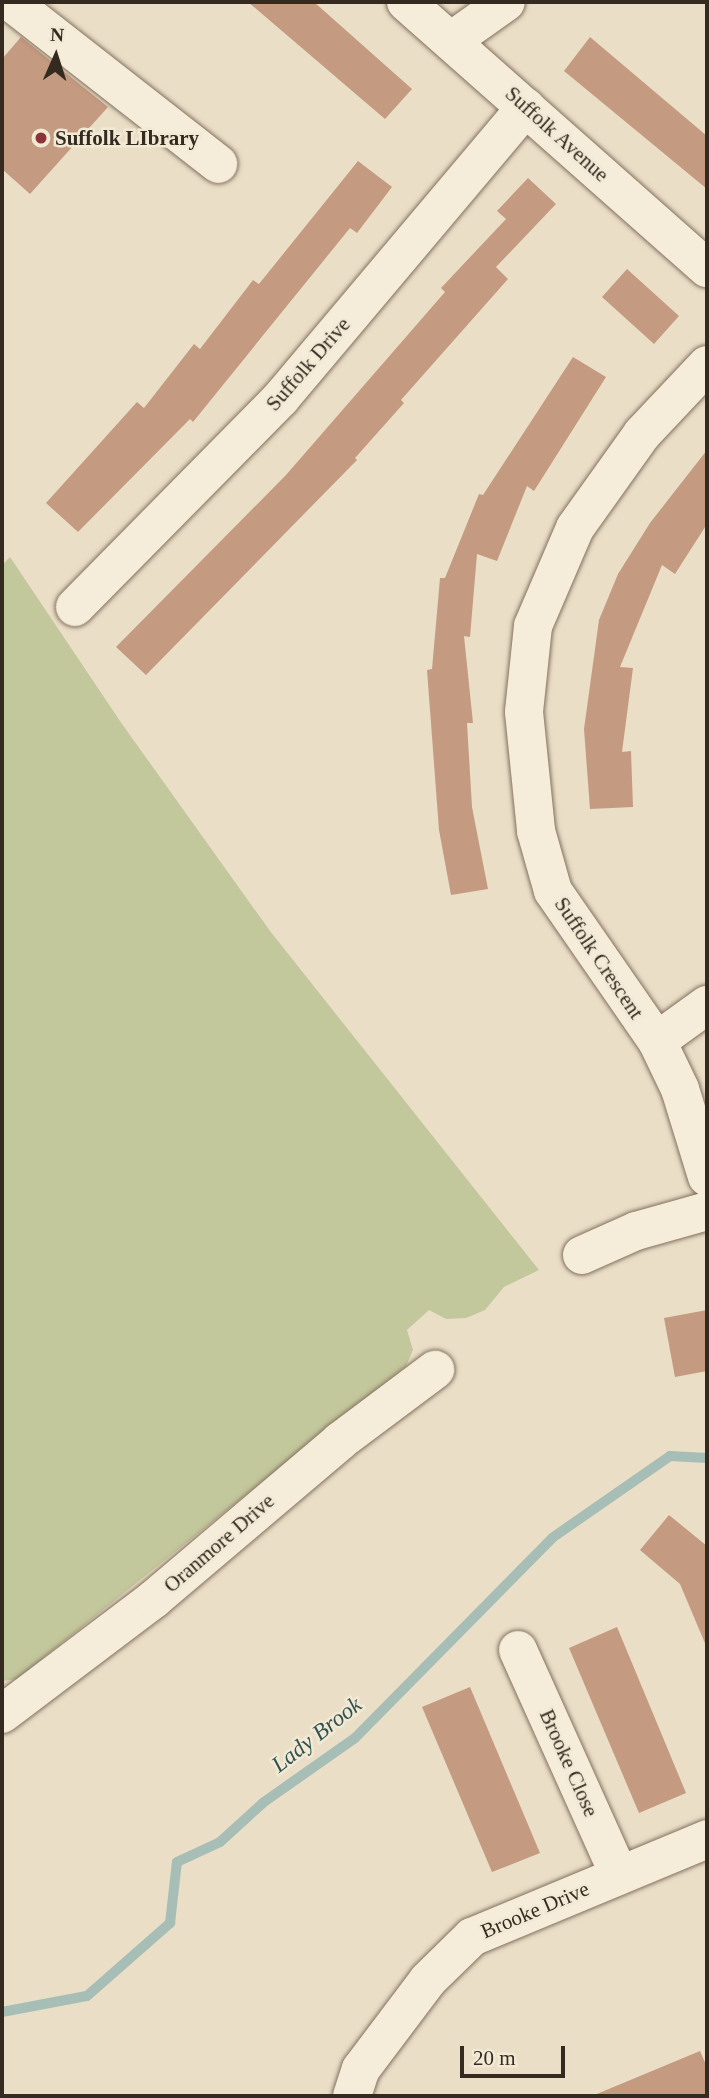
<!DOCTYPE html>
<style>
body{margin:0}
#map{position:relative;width:709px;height:2098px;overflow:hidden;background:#eadec7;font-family:Georgia,serif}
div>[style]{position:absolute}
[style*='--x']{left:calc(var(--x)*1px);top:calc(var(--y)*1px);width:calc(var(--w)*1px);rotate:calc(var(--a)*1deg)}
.green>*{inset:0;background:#c3c79c}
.stream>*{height:10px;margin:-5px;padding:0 5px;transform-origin:5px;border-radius:5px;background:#a7beb6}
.building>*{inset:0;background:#c49a80}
.roads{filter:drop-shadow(0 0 2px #83715e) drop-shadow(0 0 2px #83715e)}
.minor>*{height:38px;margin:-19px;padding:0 19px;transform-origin:19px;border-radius:19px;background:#f5ecd9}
.dots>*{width:19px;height:19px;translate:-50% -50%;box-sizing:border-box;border:4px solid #f2e9d5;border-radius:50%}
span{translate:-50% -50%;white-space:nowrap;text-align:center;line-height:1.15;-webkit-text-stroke:5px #f2e9d5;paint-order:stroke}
.street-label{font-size:21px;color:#352a20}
.poi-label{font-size:21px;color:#352a20;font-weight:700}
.left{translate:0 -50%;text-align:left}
.water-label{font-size:23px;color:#315350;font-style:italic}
.frame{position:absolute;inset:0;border:4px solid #352a20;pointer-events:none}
.north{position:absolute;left:21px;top:21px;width:70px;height:70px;-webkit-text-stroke:5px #f2e9d5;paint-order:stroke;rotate:3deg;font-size:19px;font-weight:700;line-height:28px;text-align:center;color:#352a20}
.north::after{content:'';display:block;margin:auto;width:24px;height:32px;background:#352a20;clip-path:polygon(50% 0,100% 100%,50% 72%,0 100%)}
.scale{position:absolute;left:460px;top:2046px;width:105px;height:32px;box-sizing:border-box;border:4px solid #352a20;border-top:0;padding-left:9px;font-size:21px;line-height:24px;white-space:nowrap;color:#352a20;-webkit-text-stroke:5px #f2e9d5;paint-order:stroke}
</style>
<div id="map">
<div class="green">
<i style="clip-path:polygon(10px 557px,122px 724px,270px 931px,539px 1270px,504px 1287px,485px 1310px,466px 1318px,446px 1319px,429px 1310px,407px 1330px,413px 1350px,406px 1366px,17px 1679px,2px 1681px,2px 565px)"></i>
</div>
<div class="stream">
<i style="--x:2;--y:2012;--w:86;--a:-10.7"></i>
<i style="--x:87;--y:1996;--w:111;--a:-41.3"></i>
<i style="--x:170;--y:1923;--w:61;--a:-83.5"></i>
<i style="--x:177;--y:1862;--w:47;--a:-24.9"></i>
<i style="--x:220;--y:1842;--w:59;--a:-42.3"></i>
<i style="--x:264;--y:1802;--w:111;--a:-35.1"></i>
<i style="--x:355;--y:1738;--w:281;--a:-45.4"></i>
<i style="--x:552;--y:1538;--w:144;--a:-34.8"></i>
<i style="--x:670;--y:1456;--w:37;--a:3"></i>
</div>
<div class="building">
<i style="clip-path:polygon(248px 2px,314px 2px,412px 89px,385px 119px)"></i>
<i style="clip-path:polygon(21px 37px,108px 107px,30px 194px,2px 169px,2px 59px)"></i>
<i style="clip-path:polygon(590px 37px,707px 136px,707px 189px,564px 71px)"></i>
<i style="clip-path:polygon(358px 161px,392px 187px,357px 233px,350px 228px,193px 422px,190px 419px,78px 532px,46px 503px,137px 402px,144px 408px,194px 344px,200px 349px,253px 280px,259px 284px)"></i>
<i style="clip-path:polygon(528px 178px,556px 204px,496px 267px,508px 279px,401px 400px,404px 403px,355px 458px,357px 460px,146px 675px,116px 647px,286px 475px,445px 292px,441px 288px,506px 219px,497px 211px)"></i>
<i style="clip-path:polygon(627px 269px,679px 316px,654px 344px,602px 297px)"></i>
<i style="clip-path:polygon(573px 357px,606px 377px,534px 491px,527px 486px,497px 561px,477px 554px,470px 637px,464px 636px,473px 723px,467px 723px,472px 807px,488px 889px,451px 895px,439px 830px,427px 670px,432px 669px,440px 578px,445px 578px,479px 494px,483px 495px)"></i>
<i style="clip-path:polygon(707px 450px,707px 524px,675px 574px,662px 565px,620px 667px,633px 668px,622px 752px,631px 751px,633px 807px,590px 809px,584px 729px,599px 620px,618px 574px,650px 523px)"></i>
<i style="clip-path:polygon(707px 1310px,707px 1371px,675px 1377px,664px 1318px)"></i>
<i style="clip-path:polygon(669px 1515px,707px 1546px,707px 1648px,680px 1584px,640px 1550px)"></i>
<i style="clip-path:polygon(617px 1627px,686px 1793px,639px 1813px,569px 1648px)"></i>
<i style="clip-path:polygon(470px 1687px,540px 1853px,492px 1872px,422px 1707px)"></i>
<i style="clip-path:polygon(700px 2051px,707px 2067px,707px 2096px,592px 2096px)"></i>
</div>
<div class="roads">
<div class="minor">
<i style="--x:11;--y:2;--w:263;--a:38"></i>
<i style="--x:406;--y:2;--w:402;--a:41.5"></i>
<i style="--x:451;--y:41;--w:67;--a:-35.3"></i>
<i style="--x:707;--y:365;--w:95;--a:133.3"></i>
<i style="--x:642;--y:434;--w:115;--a:125.5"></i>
<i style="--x:575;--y:528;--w:107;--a:113.2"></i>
<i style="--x:533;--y:626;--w:86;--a:96"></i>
<i style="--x:524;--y:712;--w:120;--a:84.2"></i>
<i style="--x:536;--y:831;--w:62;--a:74.2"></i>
<i style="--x:553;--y:891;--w:183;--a:55.3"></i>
<i style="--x:657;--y:1041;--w:53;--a:64.4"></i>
<i style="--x:680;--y:1089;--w:92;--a:72.9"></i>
<i style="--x:75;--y:607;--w:293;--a:-45.4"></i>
<i style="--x:281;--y:398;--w:380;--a:-49.9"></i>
<i style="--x:657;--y:1041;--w:62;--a:-35.8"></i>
<i style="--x:582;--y:1255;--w:59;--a:-24"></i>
<i style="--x:636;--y:1231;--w:74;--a:-15.7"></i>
<i style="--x:518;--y:1650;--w:247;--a:65.8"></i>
<i style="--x:2;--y:1714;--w:191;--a:-37.1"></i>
<i style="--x:154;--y:1599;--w:244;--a:-40.3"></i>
<i style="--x:340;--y:1441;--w:119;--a:-36.8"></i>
<i style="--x:352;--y:2096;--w:28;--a:-72"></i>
<i style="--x:361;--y:2069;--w:111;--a:-53"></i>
<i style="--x:428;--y:1980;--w:62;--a:-44.3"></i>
<i style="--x:472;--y:1937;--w:255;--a:-22.6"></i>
</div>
</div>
<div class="dots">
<i style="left:41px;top:138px;background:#8c3438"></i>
</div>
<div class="street-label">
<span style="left:557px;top:134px;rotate:42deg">Suffolk Avenue</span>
<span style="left:308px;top:364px;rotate:-49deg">Suffolk Drive</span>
<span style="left:599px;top:958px;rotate:56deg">Suffolk Crescent</span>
<span style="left:219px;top:1543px;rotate:-41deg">Oranmore Drive</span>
<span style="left:569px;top:1763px;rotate:66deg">Brooke Close</span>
<span style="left:535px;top:1910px;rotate:-23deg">Brooke Drive</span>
</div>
<div class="poi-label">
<span class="left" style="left:55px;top:138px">Suffolk LIbrary</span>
</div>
<div class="water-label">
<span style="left:317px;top:1735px;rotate:-38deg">Lady Brook</span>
</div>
<div class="frame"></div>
<div class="north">N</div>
<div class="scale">20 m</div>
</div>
